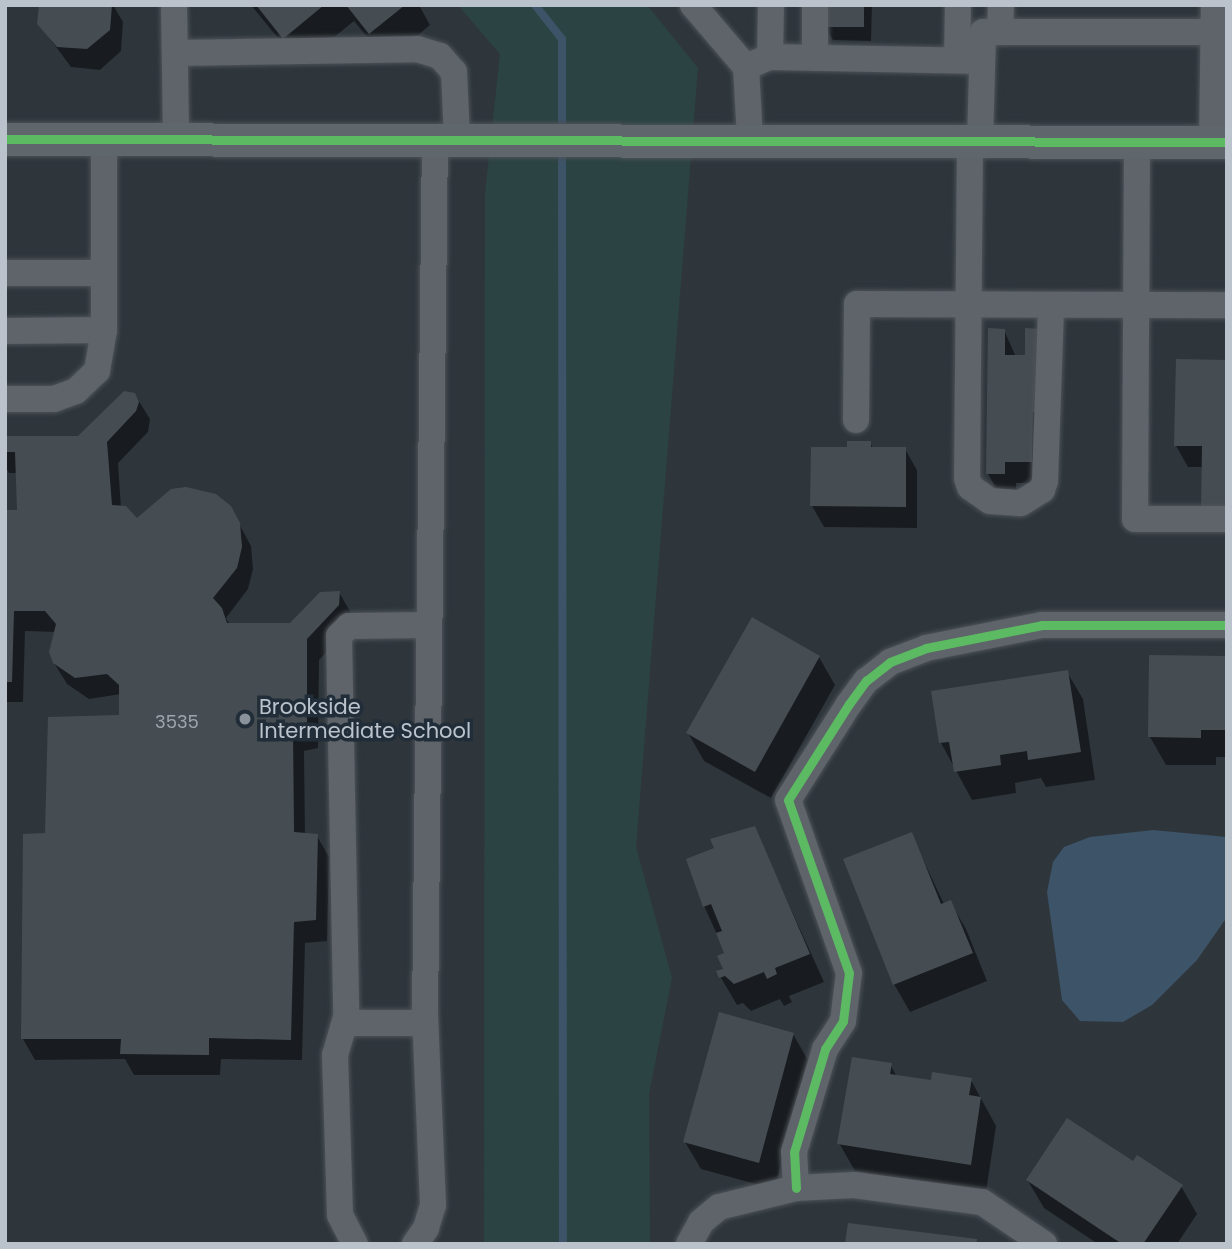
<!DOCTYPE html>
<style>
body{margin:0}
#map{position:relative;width:1232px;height:1249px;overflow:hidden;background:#2e363c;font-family:Poppins,sans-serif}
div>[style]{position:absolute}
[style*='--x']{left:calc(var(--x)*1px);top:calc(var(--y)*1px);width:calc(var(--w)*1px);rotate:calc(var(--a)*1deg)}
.green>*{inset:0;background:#2b4343}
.water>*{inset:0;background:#3d5367}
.shadow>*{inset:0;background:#0007}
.stream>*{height:8px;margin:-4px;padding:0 4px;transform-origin:4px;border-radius:4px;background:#3d5367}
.building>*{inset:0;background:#464d52}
.roads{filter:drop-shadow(0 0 2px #4d5257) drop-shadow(0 0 2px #4d5257)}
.minor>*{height:26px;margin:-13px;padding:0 13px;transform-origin:13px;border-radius:13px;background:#5e646a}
.major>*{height:33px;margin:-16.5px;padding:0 16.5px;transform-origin:16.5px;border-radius:16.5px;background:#60676c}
.cycleway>*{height:9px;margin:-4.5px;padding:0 4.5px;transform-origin:4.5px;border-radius:4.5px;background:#5cba63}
.dots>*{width:19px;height:19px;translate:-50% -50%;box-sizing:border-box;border:4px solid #212d38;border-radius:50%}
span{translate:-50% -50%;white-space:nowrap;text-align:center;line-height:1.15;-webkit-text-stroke:7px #212d38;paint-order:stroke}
.number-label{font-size:18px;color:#9da6ae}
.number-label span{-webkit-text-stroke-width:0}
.poi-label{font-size:21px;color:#bac3cc}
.left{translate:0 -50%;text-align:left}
.frame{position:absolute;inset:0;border:7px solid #bac3cc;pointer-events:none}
</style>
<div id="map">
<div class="green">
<i style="clip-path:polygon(458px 5px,647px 5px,698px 68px,636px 847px,672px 978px,649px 1094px,650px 1244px,484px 1244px,485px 194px,500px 54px)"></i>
</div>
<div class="water">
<i style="clip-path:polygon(1153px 830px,1227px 837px,1227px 917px,1197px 960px,1152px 1005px,1123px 1022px,1080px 1021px,1062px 1000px,1047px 892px,1053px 862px,1064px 847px,1090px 837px)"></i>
</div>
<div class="shadow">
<i style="clip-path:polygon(41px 5px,113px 5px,123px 22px,121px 51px,100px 70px,71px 67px,39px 24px)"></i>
<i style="clip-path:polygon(251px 5px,419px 5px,430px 25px,387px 61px,354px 21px,300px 65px)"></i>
<i style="clip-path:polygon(826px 5px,872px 5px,871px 41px,833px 40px,825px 27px)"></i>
<i style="clip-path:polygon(1004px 330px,1016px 357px,1026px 357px,1027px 330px,1043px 483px,1016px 483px,1016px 495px,1000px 495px,988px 474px)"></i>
<i style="clip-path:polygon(1227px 362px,1203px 467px,1188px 467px,1176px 446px)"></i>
<i style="clip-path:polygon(137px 398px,150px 419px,148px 432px,118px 463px,121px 508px,137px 520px,230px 507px,251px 546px,253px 569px,248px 589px,226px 618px,230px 625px,291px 625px,339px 592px,351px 613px,350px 627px,319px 660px,318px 748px,304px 751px,305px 835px,317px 836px,329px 857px,327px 941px,305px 943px,302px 1060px,221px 1059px,220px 1075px,134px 1075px,125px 1059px,35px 1060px,23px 1039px,46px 834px,121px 717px,121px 694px,89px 699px,67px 684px,54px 663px,56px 632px,25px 631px,23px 702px,5px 702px,5px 512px,19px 512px,18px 473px,9px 473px,5px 466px,5px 438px,79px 438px)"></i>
<i style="clip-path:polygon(870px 443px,874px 449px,905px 449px,917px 470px,917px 528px,824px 527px,812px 506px,849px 449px)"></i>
<i style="clip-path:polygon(819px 657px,835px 685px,771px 798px,704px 761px,688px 733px)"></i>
<i style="clip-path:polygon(1227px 657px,1227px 757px,1216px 757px,1216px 765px,1166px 765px,1150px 737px)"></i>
<i style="clip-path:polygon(1067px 672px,1083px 699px,1095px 780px,1046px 787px,1041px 778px,1015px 783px,1016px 793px,972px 800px,941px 743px,933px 693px)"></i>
<i style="clip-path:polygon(754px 828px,824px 982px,789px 996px,792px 1002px,784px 1006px,780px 999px,751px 1011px,743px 1003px,737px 1005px,721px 978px,726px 954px,704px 906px,716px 849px)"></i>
<i style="clip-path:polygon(911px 834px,944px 904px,950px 902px,966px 929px,987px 981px,910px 1012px,894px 984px)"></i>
<i style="clip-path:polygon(793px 1034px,809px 1062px,774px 1189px,701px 1169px,685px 1142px)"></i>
<i style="clip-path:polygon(890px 1064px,897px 1077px,932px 1082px,971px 1080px,996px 1126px,986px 1192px,855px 1171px,839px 1143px)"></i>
<i style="clip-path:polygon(1133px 1163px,1181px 1186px,1197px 1214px,1177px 1244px,1098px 1244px,1044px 1208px,1028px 1181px)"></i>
</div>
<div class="stream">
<i style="--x:535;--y:5;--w:43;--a:51.5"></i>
<i style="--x:562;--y:39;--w:93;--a:90"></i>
<i style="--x:562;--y:149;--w:1095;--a:89.95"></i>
</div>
<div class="building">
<i style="clip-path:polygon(39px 5px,112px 5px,110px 30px,87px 49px,57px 47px,37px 24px)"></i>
<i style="clip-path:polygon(256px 5px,324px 5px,283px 39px)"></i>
<i style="clip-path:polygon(346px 5px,405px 5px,369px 34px)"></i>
<i style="clip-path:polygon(824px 5px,864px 5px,864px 27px,824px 27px)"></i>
<i style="clip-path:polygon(988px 328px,1005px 329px,1005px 355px,1025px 355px,1025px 328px,1041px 329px,1040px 412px,1033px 412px,1032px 462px,1005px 462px,1005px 474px,986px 474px)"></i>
<i style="clip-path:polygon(1176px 359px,1227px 360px,1227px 510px,1201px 509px,1202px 446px,1174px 446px)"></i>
<i style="clip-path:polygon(124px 391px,135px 393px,139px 402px,136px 411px,107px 442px,112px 505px,126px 506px,137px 518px,171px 489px,186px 487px,216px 494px,231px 506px,240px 523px,242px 547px,237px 568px,213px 598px,222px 608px,227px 623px,290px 623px,320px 592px,340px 591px,339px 605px,307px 639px,307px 727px,293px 730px,294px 832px,318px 834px,316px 920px,294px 922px,291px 1040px,209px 1038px,209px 1055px,120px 1054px,121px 1039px,21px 1039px,23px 834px,45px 833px,48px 717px,119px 715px,119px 685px,107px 674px,75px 678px,53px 663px,49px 652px,56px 624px,45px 611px,14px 611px,12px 682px,5px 682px,5px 510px,17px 510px,15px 452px,5px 452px,5px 436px,78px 436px)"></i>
<i style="clip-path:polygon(847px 441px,871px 441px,871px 447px,906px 447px,906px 507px,810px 506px,811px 447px,847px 447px)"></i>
<i style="clip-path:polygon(752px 617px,820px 656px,755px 772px,686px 733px)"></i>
<i style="clip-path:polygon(1149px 655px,1227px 656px,1227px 730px,1201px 730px,1201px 738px,1148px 737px)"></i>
<i style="clip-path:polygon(1068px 670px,1081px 752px,1028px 760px,1027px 751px,1000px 755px,1001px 765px,954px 772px,949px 742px,939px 743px,931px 691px)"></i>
<i style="clip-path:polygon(755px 826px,810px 954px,775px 968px,777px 974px,767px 979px,764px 972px,734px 984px,725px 976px,719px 978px,716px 971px,723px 969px,717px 956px,724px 953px,716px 933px,722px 931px,711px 904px,703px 907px,686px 859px,714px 848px,710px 839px)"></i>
<i style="clip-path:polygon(912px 832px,941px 904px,951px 900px,973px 953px,893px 985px,843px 859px)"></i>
<i style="clip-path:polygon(719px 1012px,794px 1033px,759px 1163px,683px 1142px)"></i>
<i style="clip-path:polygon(852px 1057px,892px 1063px,890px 1074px,931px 1080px,932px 1072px,972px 1078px,969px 1095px,981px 1097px,971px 1165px,837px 1144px)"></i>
<i style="clip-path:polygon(1067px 1118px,1133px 1161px,1137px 1155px,1183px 1185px,1143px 1244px,1122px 1244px,1026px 1180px)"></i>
<i style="clip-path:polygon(848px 1223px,977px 1239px,976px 1244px,845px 1244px)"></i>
</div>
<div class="roads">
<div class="minor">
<i style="--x:174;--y:5;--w:134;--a:89.1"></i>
<i style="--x:693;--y:5;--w:82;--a:49.5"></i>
<i style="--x:746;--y:67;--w:72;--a:86.8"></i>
<i style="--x:815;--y:5;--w:53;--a:90"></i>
<i style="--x:1000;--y:32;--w:27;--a:-88"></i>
<i style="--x:175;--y:53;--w:242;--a:-0.9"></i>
<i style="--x:417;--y:49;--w:24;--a:17"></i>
<i style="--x:440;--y:56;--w:21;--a:49"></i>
<i style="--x:454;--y:72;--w:66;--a:87.4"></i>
<i style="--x:770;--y:57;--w:52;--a:-88.9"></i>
<i style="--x:957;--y:60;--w:55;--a:-89"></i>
<i style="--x:746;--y:67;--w:26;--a:-23"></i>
<i style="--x:770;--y:57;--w:212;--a:1.1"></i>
<i style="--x:970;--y:142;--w:336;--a:90.5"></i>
<i style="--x:967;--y:478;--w:9;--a:72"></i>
<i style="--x:970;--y:487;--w:24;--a:35"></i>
<i style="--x:990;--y:501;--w:31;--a:4"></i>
<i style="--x:1021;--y:503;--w:25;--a:-32"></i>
<i style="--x:1042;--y:490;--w:9;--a:-72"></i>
<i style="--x:1045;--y:481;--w:176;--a:-88"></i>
<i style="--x:980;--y:142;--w:110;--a:-88.4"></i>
<i style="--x:983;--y:32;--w:244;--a:0"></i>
<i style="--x:1137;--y:142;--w:377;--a:90.3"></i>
<i style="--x:1135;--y:519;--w:92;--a:0"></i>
<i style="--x:1212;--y:142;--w:137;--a:-89.2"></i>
<i style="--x:5;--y:273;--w:98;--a:0"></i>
<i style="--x:5;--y:331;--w:99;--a:-0.6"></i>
<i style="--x:5;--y:399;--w:49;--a:0"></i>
<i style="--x:54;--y:399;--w:23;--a:-20"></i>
<i style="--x:76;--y:391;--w:29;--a:-44"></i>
<i style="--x:97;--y:371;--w:42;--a:-80.3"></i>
<i style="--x:104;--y:330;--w:191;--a:-90"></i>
<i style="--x:856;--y:420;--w:116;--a:-89.5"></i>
<i style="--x:857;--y:304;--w:370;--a:0.2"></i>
<i style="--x:427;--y:625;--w:78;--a:179.3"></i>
<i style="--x:349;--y:626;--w:14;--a:135"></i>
<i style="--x:339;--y:636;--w:381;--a:88.9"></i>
<i style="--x:346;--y:1017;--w:9;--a:41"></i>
<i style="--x:353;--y:1023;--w:65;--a:0"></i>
<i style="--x:418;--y:1023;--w:10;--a:-45"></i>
<i style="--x:425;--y:1016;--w:878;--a:-89.35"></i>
<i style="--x:346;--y:1017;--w:40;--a:106"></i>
<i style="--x:335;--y:1055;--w:160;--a:88.2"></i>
<i style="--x:340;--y:1215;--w:33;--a:63"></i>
<i style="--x:796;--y:1188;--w:36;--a:-93"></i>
<i style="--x:794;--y:1152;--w:108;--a:-73.2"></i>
<i style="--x:825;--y:1049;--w:33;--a:-57"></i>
<i style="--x:843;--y:1021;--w:48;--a:-82.9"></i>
<i style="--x:849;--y:973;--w:183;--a:-109.4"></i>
<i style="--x:788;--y:800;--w:114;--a:-57.6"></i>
<i style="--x:849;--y:704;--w:29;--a:-54"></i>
<i style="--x:866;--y:681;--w:31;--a:-38"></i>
<i style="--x:890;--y:662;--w:39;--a:-21"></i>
<i style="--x:926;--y:648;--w:118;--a:-11.2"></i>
<i style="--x:1042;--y:625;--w:185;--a:0"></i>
<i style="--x:415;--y:1244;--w:19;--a:-55"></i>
<i style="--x:426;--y:1228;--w:24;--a:-73"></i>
<i style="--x:433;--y:1205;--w:189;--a:-92.4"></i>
<i style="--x:689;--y:1244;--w:25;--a:-61"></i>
<i style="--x:701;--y:1222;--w:23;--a:-40"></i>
<i style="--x:719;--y:1207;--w:79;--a:-13.9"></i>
<i style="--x:796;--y:1188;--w:58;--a:-3"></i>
<i style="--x:854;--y:1185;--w:129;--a:7.6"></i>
<i style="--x:982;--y:1202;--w:75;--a:34.1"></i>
</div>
<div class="major">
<i style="--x:5;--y:139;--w:1222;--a:0.14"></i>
</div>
</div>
<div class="cycleway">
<i style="--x:5;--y:139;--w:1222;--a:0.14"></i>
<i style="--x:796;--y:1188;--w:36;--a:-93"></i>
<i style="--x:794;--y:1152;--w:108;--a:-73.2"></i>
<i style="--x:825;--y:1049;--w:33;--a:-57"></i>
<i style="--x:843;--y:1021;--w:48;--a:-82.9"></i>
<i style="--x:849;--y:973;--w:183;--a:-109.4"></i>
<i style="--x:788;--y:800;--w:114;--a:-57.6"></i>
<i style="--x:849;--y:704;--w:29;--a:-54"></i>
<i style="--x:866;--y:681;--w:31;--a:-38"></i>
<i style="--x:890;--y:662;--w:39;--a:-21"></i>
<i style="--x:926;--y:648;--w:118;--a:-11.2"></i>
<i style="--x:1042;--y:625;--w:185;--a:0"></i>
</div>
<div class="dots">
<i style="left:245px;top:719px;background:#89929a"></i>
</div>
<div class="number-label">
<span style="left:177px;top:722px">3535</span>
</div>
<div class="poi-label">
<span class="left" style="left:259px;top:719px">Brookside<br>Intermediate School</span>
</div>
<div class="frame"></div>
</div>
